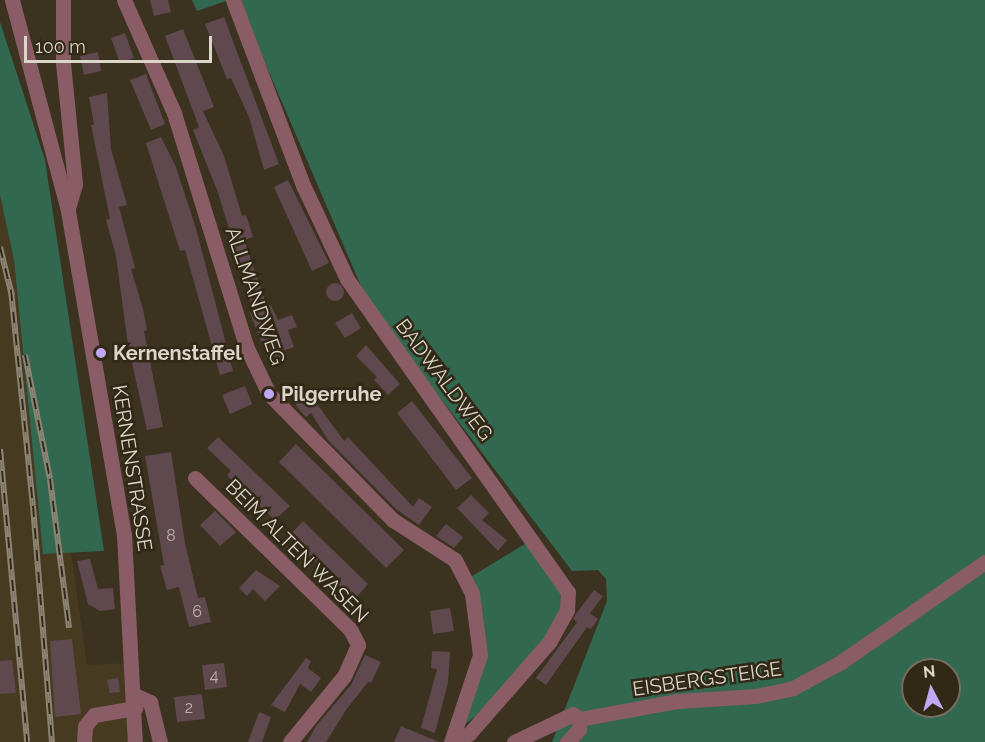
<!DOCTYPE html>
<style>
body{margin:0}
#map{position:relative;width:985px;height:742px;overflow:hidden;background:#3b321f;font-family:Raleway,sans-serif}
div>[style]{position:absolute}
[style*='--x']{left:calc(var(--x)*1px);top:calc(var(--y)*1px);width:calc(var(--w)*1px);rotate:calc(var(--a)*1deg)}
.built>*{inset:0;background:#463a20}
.green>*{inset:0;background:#326850}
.building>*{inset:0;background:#60484f}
.round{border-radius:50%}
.minor>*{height:15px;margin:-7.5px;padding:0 7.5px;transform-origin:7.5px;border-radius:7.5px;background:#8a5c65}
.rail>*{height:6px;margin-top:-3px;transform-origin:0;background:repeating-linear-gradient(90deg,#312816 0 11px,#8b8374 0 22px);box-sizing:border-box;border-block:2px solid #8b8374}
.dots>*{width:16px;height:16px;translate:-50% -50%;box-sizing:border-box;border:3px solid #312816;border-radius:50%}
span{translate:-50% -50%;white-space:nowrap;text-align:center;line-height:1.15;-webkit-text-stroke:5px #312816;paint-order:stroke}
.number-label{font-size:16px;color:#bcb2ab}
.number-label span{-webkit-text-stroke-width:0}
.street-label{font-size:20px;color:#dbd5ca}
.poi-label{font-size:20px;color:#dbd5ca;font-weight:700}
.left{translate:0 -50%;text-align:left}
.north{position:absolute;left:901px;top:658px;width:60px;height:60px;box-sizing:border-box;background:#312816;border:2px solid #756d5e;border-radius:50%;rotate:354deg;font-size:16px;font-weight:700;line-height:24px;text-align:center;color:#dbd5ca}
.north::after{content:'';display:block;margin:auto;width:21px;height:27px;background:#c2a8f2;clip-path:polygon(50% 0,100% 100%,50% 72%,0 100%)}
.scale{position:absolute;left:24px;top:36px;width:188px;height:27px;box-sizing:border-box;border:3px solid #dbd5ca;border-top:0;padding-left:8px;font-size:18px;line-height:21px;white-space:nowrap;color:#dbd5ca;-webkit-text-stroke:4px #312816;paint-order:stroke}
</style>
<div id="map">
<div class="built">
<i style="clip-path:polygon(0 195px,14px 260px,43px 554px,71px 552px,87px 665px,126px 663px,128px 742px,0 742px)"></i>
</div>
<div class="green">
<i style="clip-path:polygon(192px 0,229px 0,197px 11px)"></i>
<i style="clip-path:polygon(evenodd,238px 0,985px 0,985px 742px,552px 742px,607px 601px,606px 579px,598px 570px,572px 571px,397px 341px,361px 286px,238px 0,913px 670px,949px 670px,949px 706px,913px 706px,913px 670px)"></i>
<i style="clip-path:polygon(0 22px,45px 160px,104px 551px,43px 554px,14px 260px,0 195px)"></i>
<i style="clip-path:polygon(528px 542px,558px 585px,563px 603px,558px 622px,482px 711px,464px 725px,483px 670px,482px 628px,469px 578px)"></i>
</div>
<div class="building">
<i style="clip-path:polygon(150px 0,168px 0,171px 12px,154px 16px)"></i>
<i style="clip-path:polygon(224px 17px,279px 164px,264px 170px,249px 117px,231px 78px,227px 79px,205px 24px)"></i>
<i style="clip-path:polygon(183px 29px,214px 107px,203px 111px,224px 156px,242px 216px,246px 215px,253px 237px,244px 240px,267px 306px,271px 305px,278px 320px,292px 315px,297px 327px,288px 330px,294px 347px,282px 351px,285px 357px,269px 362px,250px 313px,253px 312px,246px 282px,217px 190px,193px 130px,199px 127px,165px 36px)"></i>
<i style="clip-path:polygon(125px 33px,134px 58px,120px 63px,111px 38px)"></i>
<i style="clip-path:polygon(98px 52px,101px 71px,84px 75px,80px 56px)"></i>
<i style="clip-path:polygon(146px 74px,165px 124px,151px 130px,130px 80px)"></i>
<i style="clip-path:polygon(107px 93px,111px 149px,127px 205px,119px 207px,135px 268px,131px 269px,143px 309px,147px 330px,144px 331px,163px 427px,147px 430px,128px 345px,116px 256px,106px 220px,110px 219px,91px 125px,94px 125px,89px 97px)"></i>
<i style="clip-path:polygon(161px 137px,176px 167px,197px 232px,233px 371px,220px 375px,185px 250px,180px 251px,146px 143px)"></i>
<i style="clip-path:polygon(288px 180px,329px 263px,312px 271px,274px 187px)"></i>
<i class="round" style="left:326px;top:283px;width:18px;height:18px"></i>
<i style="clip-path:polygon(352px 313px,361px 328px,345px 338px,335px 323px)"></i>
<i style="clip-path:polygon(366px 345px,400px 384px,388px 395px,374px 380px,377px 377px,356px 356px)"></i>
<i style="clip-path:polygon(245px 386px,252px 404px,230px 414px,222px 395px)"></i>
<i style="clip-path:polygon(309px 393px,344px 441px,348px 437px,413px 507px,419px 498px,432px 507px,419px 525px,396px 509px,328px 440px,311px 413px,306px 417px,302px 413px,295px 404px)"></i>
<i style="clip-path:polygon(412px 401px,472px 478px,456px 490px,397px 413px)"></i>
<i style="clip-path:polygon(218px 437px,290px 506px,275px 520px,235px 484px,227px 475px,231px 471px,207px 448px)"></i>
<i style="clip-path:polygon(296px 444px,404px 550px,386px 568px,279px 462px)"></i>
<i style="clip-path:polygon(171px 452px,185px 543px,198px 598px,205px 597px,211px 622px,189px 627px,179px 587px,167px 590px,160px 566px,164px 565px,145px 456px)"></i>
<i style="clip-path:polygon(471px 495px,489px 513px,482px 520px,507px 540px,498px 551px,457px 508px)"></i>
<i style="clip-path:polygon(215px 511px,236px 532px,220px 546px,200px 525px)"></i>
<i style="clip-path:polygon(303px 521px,368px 584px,354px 600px,289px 536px)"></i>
<i style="clip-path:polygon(446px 524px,463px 537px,454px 548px,436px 536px)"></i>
<i style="clip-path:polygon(90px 559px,98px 589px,113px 588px,115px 609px,100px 611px,88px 604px,77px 561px)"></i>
<i style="clip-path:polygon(256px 570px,280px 586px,265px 601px,253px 589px,247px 596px,239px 588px)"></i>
<i style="clip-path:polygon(594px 590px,603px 596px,590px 613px,598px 619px,591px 629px,587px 627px,546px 685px,536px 678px,577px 622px,573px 619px,576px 614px)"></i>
<i style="clip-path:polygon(450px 608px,454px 631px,433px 634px,430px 611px)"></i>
<i style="clip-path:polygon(72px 639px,81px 714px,55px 717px,50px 641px)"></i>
<i style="clip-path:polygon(432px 651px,450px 652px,448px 683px,435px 733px,421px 728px,437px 669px,431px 668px)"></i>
<i style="clip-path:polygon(365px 655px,381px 662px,371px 683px,368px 682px,346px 710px,326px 742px,307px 742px,316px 726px,351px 685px)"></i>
<i style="clip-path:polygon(306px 658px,311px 661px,308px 668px,321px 678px,311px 692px,300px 684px,285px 712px,271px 705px)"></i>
<i style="clip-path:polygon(12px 660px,16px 693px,0 694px,0 661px)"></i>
<i style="clip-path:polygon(224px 663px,227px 687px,205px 690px,202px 665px)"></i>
<i style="clip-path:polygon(118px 678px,120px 692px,110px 693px,107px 680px)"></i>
<i style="clip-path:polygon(202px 694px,205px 719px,177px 722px,174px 697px)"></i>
<i style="clip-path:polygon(259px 712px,271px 717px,262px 742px,248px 742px)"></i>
<i style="clip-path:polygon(401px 726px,439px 742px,394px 742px)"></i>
</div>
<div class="minor">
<i style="--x:12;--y:0;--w:218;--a:75.1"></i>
<i style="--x:68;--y:211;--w:329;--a:80.2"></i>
<i style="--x:124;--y:535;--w:207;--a:87"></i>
<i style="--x:63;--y:0;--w:63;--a:90"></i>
<i style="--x:63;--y:63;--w:122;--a:84.3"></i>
<i style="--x:75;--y:184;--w:25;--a:106"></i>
<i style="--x:124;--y:0;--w:124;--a:66.1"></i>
<i style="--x:174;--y:113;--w:244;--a:72.8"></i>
<i style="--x:246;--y:346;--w:53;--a:64.4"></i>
<i style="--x:269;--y:394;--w:177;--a:45.5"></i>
<i style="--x:393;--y:520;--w:74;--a:32.8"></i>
<i style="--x:455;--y:560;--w:38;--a:63"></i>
<i style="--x:472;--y:594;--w:62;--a:82.5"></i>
<i style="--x:480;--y:655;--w:92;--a:108.4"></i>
<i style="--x:233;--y:0;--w:198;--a:69.3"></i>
<i style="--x:303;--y:185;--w:104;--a:64.9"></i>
<i style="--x:347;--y:279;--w:383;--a:54.8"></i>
<i style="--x:568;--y:592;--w:18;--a:93"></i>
<i style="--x:567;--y:610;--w:35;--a:119"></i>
<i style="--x:550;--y:641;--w:123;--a:131.1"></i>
<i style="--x:469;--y:734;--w:18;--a:161"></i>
<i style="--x:195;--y:478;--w:216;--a:44.3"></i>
<i style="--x:350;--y:629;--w:18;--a:63"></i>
<i style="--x:358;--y:645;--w:34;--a:114"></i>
<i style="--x:344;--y:676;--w:85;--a:129.3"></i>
<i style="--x:135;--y:695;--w:17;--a:25"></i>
<i style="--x:150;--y:702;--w:41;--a:76"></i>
<i style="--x:84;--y:742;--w:16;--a:-86"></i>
<i style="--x:85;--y:726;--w:14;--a:-51"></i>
<i style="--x:94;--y:715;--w:42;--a:-9.7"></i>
<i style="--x:514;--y:742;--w:65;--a:-25.4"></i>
<i style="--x:573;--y:714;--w:9;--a:36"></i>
<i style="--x:580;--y:719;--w:99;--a:-10.5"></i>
<i style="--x:677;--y:701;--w:79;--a:-3.6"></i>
<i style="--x:756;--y:696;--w:38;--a:-12"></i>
<i style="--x:793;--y:688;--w:55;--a:-28.4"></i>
<i style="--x:841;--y:662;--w:175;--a:-34.8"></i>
<i style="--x:567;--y:742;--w:18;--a:-47"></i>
<i style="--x:579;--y:729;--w:10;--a:-84"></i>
</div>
<div class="rail">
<i style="--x:0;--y:247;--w:50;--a:76.2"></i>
<i style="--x:11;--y:290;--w:217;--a:84.2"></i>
<i style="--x:33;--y:506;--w:237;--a:85.4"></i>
<i style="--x:25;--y:355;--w:126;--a:78.6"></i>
<i style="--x:50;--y:479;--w:150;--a:82.7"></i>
<i style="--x:0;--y:449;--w:294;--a:84.7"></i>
</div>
<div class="dots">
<i style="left:101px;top:353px;background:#c2a8f2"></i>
<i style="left:269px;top:394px;background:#c2a8f2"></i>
</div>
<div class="number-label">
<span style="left:171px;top:536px">8</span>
<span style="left:197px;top:612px">6</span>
<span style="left:214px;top:676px">4</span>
<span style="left:189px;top:708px">2</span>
</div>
<div class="street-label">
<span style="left:255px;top:296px;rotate:71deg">ALLMANDWEG</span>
<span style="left:444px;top:380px;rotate:53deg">BADWALDWEG</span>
<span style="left:132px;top:468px;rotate:81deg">KERNENSTRASSE</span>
<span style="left:297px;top:551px;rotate:45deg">BEIM ALTEN WASEN</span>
<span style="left:707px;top:679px;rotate:-8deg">EISBERGSTEIGE</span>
</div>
<div class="poi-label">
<span class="left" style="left:113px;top:353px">Kernenstaffel</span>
<span class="left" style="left:281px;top:394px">Pilgerruhe</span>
</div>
<div class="north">N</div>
<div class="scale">100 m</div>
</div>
